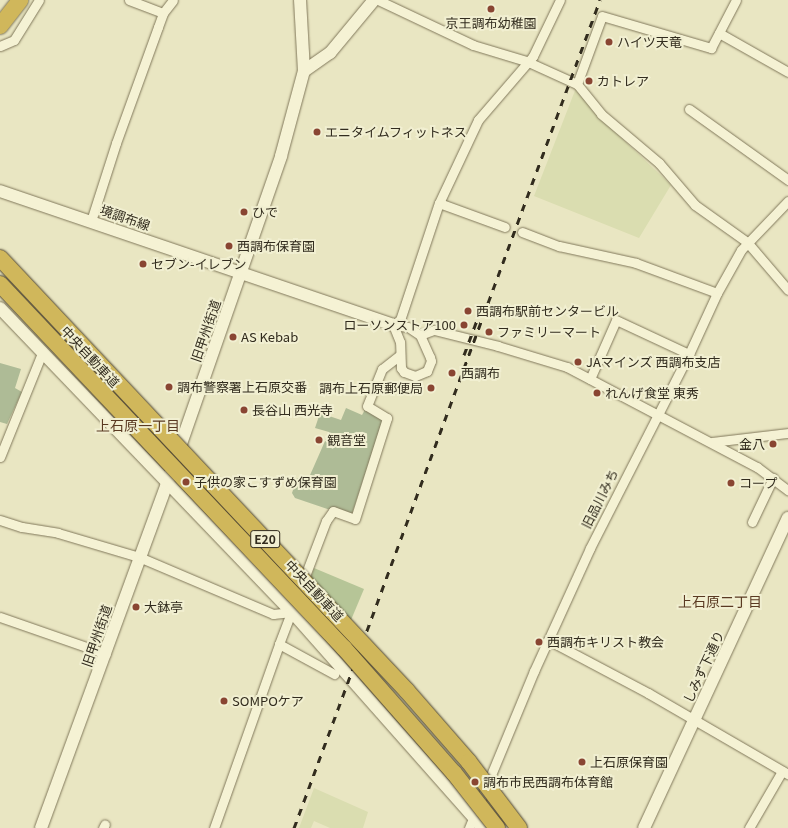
<!DOCTYPE html>
<meta charset="utf-8">
<style>
body{margin:0}
#map{position:relative;width:788px;height:828px;overflow:hidden;background:#e9e6c2;font-family:Georgia,"Noto Sans JP",serif}
div>[style]{position:absolute}
[style*='--x']{left:calc(var(--x)*1px);top:calc(var(--y)*1px);width:calc(var(--w)*1px);rotate:calc(var(--a)*1deg)}
.farmland>*{inset:0;background:#daddb0}
.green>*{inset:0;background:#b6c597}
.cemetery>*{inset:0;background:#aebb96}
.roads{filter:drop-shadow(0 0 1px #81785b) drop-shadow(0 0 1px #81785b)}
.street>*{height:9px;margin:-4.5px;padding:0 4.5px;transform-origin:4.5px;border-radius:4.5px;background:#f5f2d4}
.secondary>*{height:12px;margin:-6px;padding:0 6px;transform-origin:6px;border-radius:6px;background:#f5f2d4}
.highway>*{height:16px;margin:-8px;padding:0 8px;transform-origin:8px;border-radius:8px;background:#d0b75b}
.rail>*{height:3px;margin-top:-1.5px;transform-origin:0;background:repeating-linear-gradient(90deg,#322c1e 0 7px,transparent 0 14px)}
.bridges{filter:drop-shadow(0 0 1px #4f452f) drop-shadow(0 0 1px #4f452f)}
.highway-bridge>*{height:16px;margin:-8px;padding:0 8px;transform-origin:8px;border-radius:8px;background:#d0b75b}
.dots>*{width:11px;height:11px;translate:-50% -50%;box-sizing:border-box;border:2px solid #f1efd1;border-radius:50%}
span{translate:-50% -50%;white-space:nowrap;text-align:center;line-height:1.15;-webkit-text-stroke:4px #f1efd1;paint-order:stroke}
.shield-label span{padding:1px 3px;background:#f1efd1;border:1px solid;border-radius:3px;-webkit-text-stroke-width:0}
.shield-label{font-size:12px;color:#322c1e;font-weight:700}
.poi-label{font-size:13px;color:#322c1e}
.left{translate:0 -50%;text-align:left}
.right{translate:-100% -50%;text-align:right}
.street-label{font-size:13px;color:#322c1e}
.neighbourhood-label{font-size:14px;color:#5a3a22}
</style>
<div id="map">
<div class="farmland">
<i style="clip-path:polygon(576px 88px,614px 131px,671px 185px,639px 238px,534px 196px)"></i>
<i style="clip-path:polygon(314px 788px,368px 812px,363px 828px,330px 828px,314px 821px,311px 828px,299px 828px)"></i>
</div>
<div class="green">
<i style="clip-path:polygon(314px 568px,364px 589px,338px 651px,299px 612px)"></i>
</div>
<div class="cemetery">
<i style="clip-path:polygon(0 363px,21px 369px,15px 388px,22px 392px,7px 424px,0 422px)"></i>
<i style="clip-path:polygon(367px 406px,384px 416px,351px 517px,295px 498px,292px 493px,297px 478px,307px 482px,329px 432px,315px 428px,320px 413px,341px 420px,346px 408px,362px 415px)"></i>
</div>
<div class="roads">
<div class="street">
<i style="--x:129;--y:0;--w:36;--a:21"></i>
<i style="--x:378;--y:0;--w:105;--a:25.3"></i>
<i style="--x:473;--y:45;--w:55;--a:16.8"></i>
<i style="--x:526;--y:61;--w:56;--a:24.3"></i>
<i style="--x:577;--y:84;--w:38;--a:51"></i>
<i style="--x:601;--y:114;--w:76;--a:40.2"></i>
<i style="--x:659;--y:163;--w:55;--a:49.4"></i>
<i style="--x:695;--y:205;--w:64;--a:35.4"></i>
<i style="--x:747;--y:242;--w:63;--a:49.5"></i>
<i style="--x:719;--y:33;--w:79;--a:29.5"></i>
<i style="--x:0;--y:46;--w:15;--a:-23"></i>
<i style="--x:14;--y:40;--w:47;--a:-58"></i>
<i style="--x:577;--y:84;--w:72;--a:-69.8"></i>
<i style="--x:602;--y:16;--w:114;--a:16.4"></i>
<i style="--x:711;--y:48;--w:54;--a:-62.5"></i>
<i style="--x:689;--y:109;--w:122;--a:35.6"></i>
<i style="--x:439;--y:203;--w:70;--a:20"></i>
<i style="--x:91;--y:221;--w:82;--a:-72.2"></i>
<i style="--x:116;--y:143;--w:123;--a:-70.1"></i>
<i style="--x:158;--y:27;--w:15;--a:-70"></i>
<i style="--x:163;--y:13;--w:16;--a:-52"></i>
<i style="--x:522;--y:232;--w:40;--a:21"></i>
<i style="--x:559;--y:246;--w:79;--a:12.4"></i>
<i style="--x:636;--y:263;--w:86;--a:20.3"></i>
<i style="--x:393;--y:325;--w:9;--a:-36"></i>
<i style="--x:400;--y:320;--w:123;--a:-71.6"></i>
<i style="--x:439;--y:203;--w:92;--a:-64.8"></i>
<i style="--x:478;--y:120;--w:84;--a:-49.3"></i>
<i style="--x:533;--y:56;--w:62;--a:-64.3"></i>
<i style="--x:393;--y:325;--w:15;--a:8"></i>
<i style="--x:408;--y:327;--w:14;--a:34"></i>
<i style="--x:420;--y:335;--w:24;--a:66"></i>
<i style="--x:430;--y:357;--w:4;--a:76"></i>
<i style="--x:431;--y:361;--w:11;--a:112"></i>
<i style="--x:427;--y:371;--w:13;--a:157"></i>
<i style="--x:415;--y:376;--w:12;--a:-160"></i>
<i style="--x:404;--y:372;--w:5;--a:-127"></i>
<i style="--x:401;--y:368;--w:26;--a:-92"></i>
<i style="--x:400;--y:342;--w:18;--a:-112"></i>
<i style="--x:420;--y:335;--w:15;--a:-20"></i>
<i style="--x:434;--y:330;--w:66;--a:14"></i>
<i style="--x:498;--y:346;--w:72;--a:16.9"></i>
<i style="--x:567;--y:367;--w:215;--a:27.8"></i>
<i style="--x:757;--y:467;--w:39;--a:37"></i>
<i style="--x:590;--y:379;--w:64;--a:-66.2"></i>
<i style="--x:616;--y:320;--w:81;--a:25"></i>
<i style="--x:712;--y:442;--w:77;--a:-6.8"></i>
<i style="--x:0;--y:457;--w:112;--a:-68"></i>
<i style="--x:0;--y:520;--w:23;--a:18"></i>
<i style="--x:22;--y:527;--w:36;--a:9"></i>
<i style="--x:58;--y:533;--w:84;--a:16.5"></i>
<i style="--x:139;--y:557;--w:146;--a:23"></i>
<i style="--x:273;--y:614;--w:19;--a:-6"></i>
<i style="--x:752;--y:522;--w:49;--a:-64.5"></i>
<i style="--x:0;--y:617;--w:112;--a:19.2"></i>
<i style="--x:548;--y:640;--w:113;--a:27.9"></i>
<i style="--x:648;--y:693;--w:162;--a:30.1"></i>
<i style="--x:279;--y:644;--w:63;--a:28.6"></i>
<i style="--x:103;--y:828;--w:4;--a:-63"></i>
<i style="--x:214;--y:828;--w:195;--a:-70.5"></i>
<i style="--x:279;--y:644;--w:132;--a:-69.1"></i>
<i style="--x:326;--y:521;--w:12;--a:-55"></i>
<i style="--x:333;--y:511;--w:23;--a:20"></i>
<i style="--x:355;--y:519;--w:106;--a:-72.4"></i>
<i style="--x:387;--y:418;--w:23;--a:-149"></i>
<i style="--x:367;--y:406;--w:40;--a:-68"></i>
<i style="--x:382;--y:369;--w:23;--a:-38"></i>
<i style="--x:469;--y:828;--w:170;--a:-67.5"></i>
<i style="--x:534;--y:671;--w:135;--a:-65.5"></i>
<i style="--x:590;--y:548;--w:218;--a:-63"></i>
<i style="--x:689;--y:354;--w:67;--a:-65.3"></i>
<i style="--x:717;--y:293;--w:49;--a:-60.8"></i>
<i style="--x:741;--y:250;--w:68;--a:-46.2"></i>
<i style="--x:749;--y:828;--w:66;--a:-59.9"></i>
</div>
<div class="secondary">
<i style="--x:304;--y:71;--w:32;--a:-35"></i>
<i style="--x:330;--y:53;--w:69;--a:-50.3"></i>
<i style="--x:0;--y:191;--w:415;--a:18.8"></i>
<i style="--x:0;--y:308;--w:422;--a:46.2"></i>
<i style="--x:292;--y:612;--w:288;--a:48.5"></i>
<i style="--x:41;--y:828;--w:366;--a:-69.9"></i>
<i style="--x:167;--y:484;--w:347;--a:-70.8"></i>
<i style="--x:281;--y:156;--w:88;--a:-74.9"></i>
<i style="--x:304;--y:71;--w:71;--a:-93.2"></i>
<i style="--x:644;--y:828;--w:342;--a:-65.1"></i>
</div>
<div class="highway">
<i style="--x:0;--y:26;--w:33;--a:-52"></i>
</div>
</div>
<div class="rail">
<i style="--x:464;--y:355;--w:54;--a:-69.6"></i>
<i style="--x:294;--y:828;--w:883;--a:-69.72"></i>
</div>
<div class="bridges">
<div class="highway-bridge">
<i style="--x:0;--y:258;--w:594;--a:46.77"></i>
<i style="--x:407;--y:691;--w:94;--a:48.9"></i>
<i style="--x:469;--y:762;--w:83;--a:52.9"></i>
<i style="--x:0;--y:284;--w:501;--a:46.62"></i>
<i style="--x:344;--y:648;--w:167;--a:48.7"></i>
<i style="--x:454;--y:773;--w:70;--a:52"></i>
</div>
</div>
<div class="dots">
<i style="left:491px;top:9px;background:#894532"></i>
<i style="left:609px;top:42px;background:#894532"></i>
<i style="left:589px;top:81px;background:#894532"></i>
<i style="left:317px;top:132px;background:#894532"></i>
<i style="left:244px;top:212px;background:#894532"></i>
<i style="left:229px;top:246px;background:#894532"></i>
<i style="left:143px;top:264px;background:#894532"></i>
<i style="left:468px;top:311px;background:#894532"></i>
<i style="left:464px;top:325px;background:#894532"></i>
<i style="left:489px;top:332px;background:#894532"></i>
<i style="left:233px;top:337px;background:#894532"></i>
<i style="left:578px;top:362px;background:#894532"></i>
<i style="left:452px;top:373px;background:#894532"></i>
<i style="left:169px;top:387px;background:#894532"></i>
<i style="left:431px;top:388px;background:#894532"></i>
<i style="left:597px;top:393px;background:#894532"></i>
<i style="left:244px;top:410px;background:#894532"></i>
<i style="left:319px;top:440px;background:#894532"></i>
<i style="left:773px;top:444px;background:#894532"></i>
<i style="left:186px;top:482px;background:#894532"></i>
<i style="left:731px;top:483px;background:#894532"></i>
<i style="left:136px;top:607px;background:#894532"></i>
<i style="left:539px;top:642px;background:#894532"></i>
<i style="left:224px;top:701px;background:#894532"></i>
<i style="left:582px;top:762px;background:#894532"></i>
<i style="left:475px;top:782px;background:#894532"></i>
</div>
<div class="shield-label">
<span style="left:265px;top:539px">E20</span>
</div>
<div class="poi-label">
<span style="left:491px;top:23px">京王調布幼稚園</span>
<span class="left" style="left:617px;top:42px">ハイツ天竜</span>
<span class="left" style="left:597px;top:81px">カトレア</span>
<span class="left" style="left:325px;top:132px">エニタイムフィットネス</span>
<span class="left" style="left:252px;top:212px">ひで</span>
<span class="left" style="left:237px;top:246px">西調布保育園</span>
<span class="left" style="left:151px;top:264px">セブン-イレブン</span>
<span class="left" style="left:476px;top:311px">西調布駅前センタービル</span>
<span class="right" style="left:456px;top:325px">ローソンストア100</span>
<span class="left" style="left:497px;top:332px">ファミリーマート</span>
<span class="left" style="left:241px;top:337px">AS Kebab</span>
<span class="left" style="left:586px;top:362px">JAマインズ 西調布支店</span>
<span class="left" style="left:461px;top:373px">西調布</span>
<span class="left" style="left:177px;top:387px">調布警察署上石原交番</span>
<span class="right" style="left:423px;top:388px">調布上石原郵便局</span>
<span class="left" style="left:605px;top:393px">れんげ食堂 東秀</span>
<span class="left" style="left:252px;top:410px">長谷山 西光寺</span>
<span class="left" style="left:327px;top:440px">観音堂</span>
<span class="right" style="left:765px;top:444px">金八</span>
<span class="left" style="left:194px;top:482px">子供の家こすずめ保育園</span>
<span class="left" style="left:739px;top:483px">コープ</span>
<span class="left" style="left:144px;top:607px">大鉢亭</span>
<span class="left" style="left:547px;top:642px">西調布キリスト教会</span>
<span class="left" style="left:232px;top:701px">SOMPOケア</span>
<span class="left" style="left:590px;top:762px">上石原保育園</span>
<span class="left" style="left:483px;top:782px">調布市民西調布体育館</span>
</div>
<div class="street-label">
<span style="left:125px;top:218px;rotate:19deg">境調布線</span>
<span style="left:206px;top:331px;rotate:-71deg">旧甲州街道</span>
<span style="left:90px;top:357px;rotate:47deg">中央自動車道</span>
<span style="left:600px;top:499px;rotate:-63deg">旧品川みち</span>
<span style="left:314px;top:591px;rotate:47deg">中央自動車道</span>
<span style="left:97px;top:636px;rotate:-71deg">旧甲州街道</span>
<span style="left:704px;top:667px;rotate:-65deg">しみず下通り</span>
</div>
<div class="neighbourhood-label">
<span style="left:138px;top:425px">上石原一丁目</span>
<span style="left:720px;top:601px">上石原二丁目</span>
</div>
</div>
